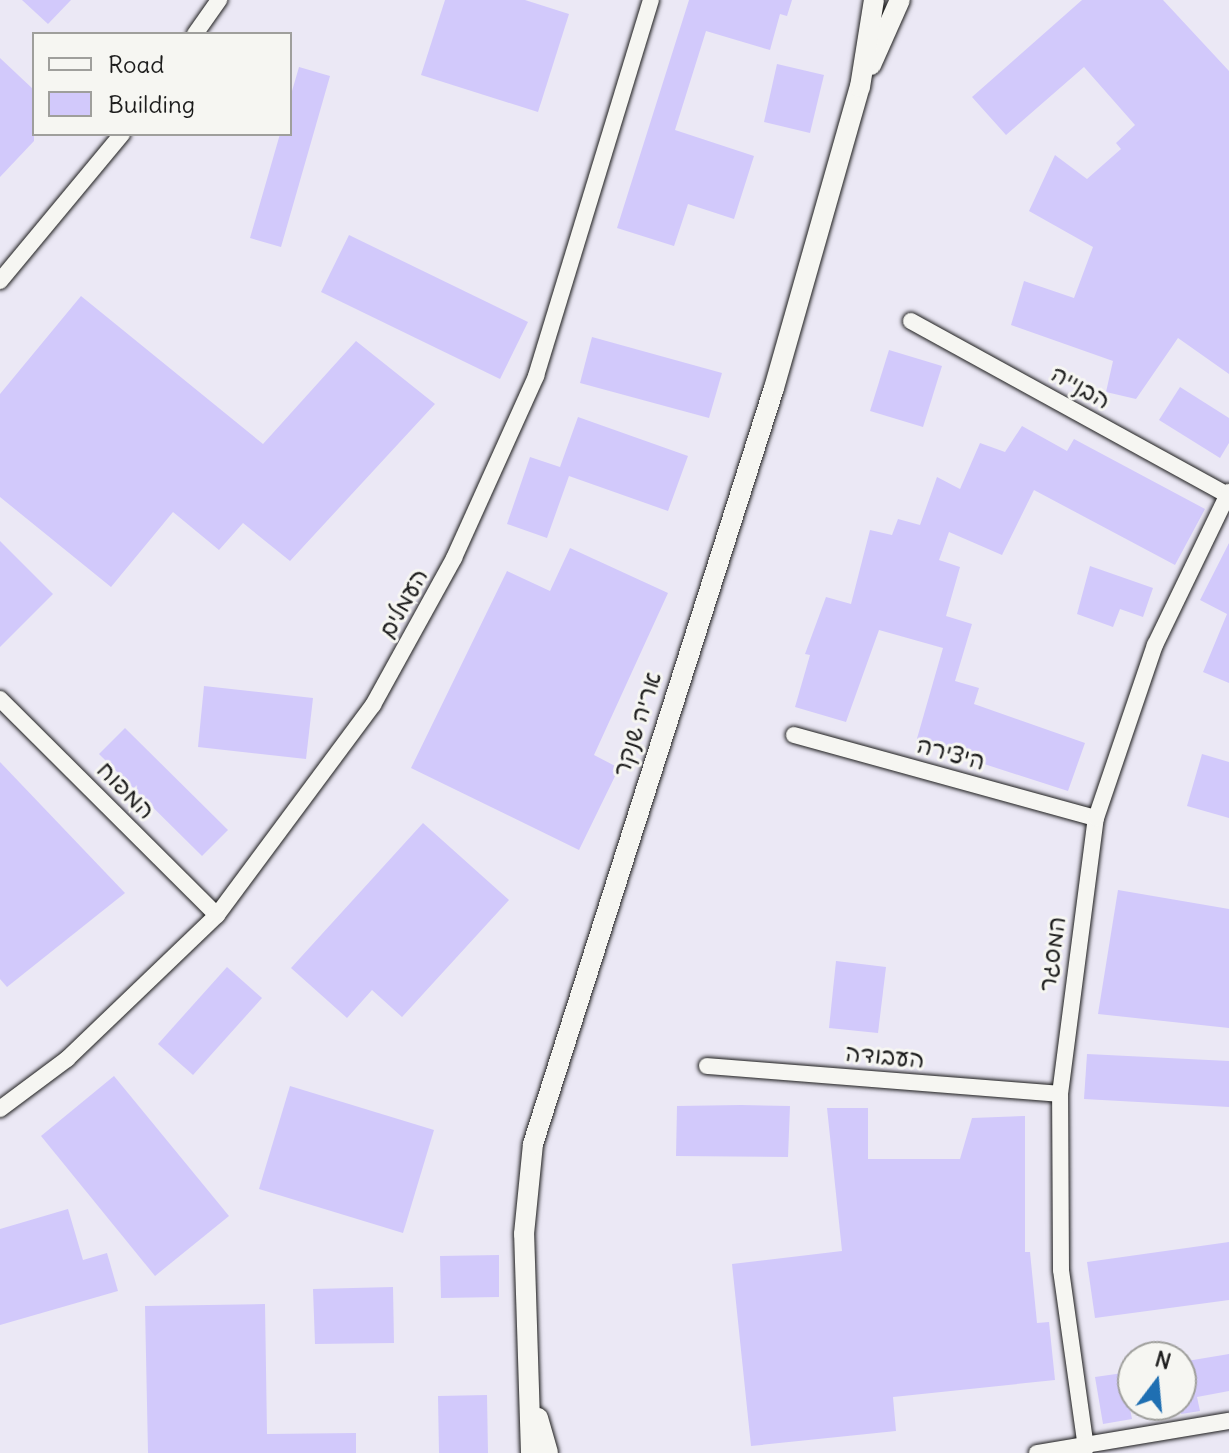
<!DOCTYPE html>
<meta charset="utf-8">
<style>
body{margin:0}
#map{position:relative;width:1229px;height:1453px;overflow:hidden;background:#f6f6f2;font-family:Delius,"Playpen Sans Hebrew",sans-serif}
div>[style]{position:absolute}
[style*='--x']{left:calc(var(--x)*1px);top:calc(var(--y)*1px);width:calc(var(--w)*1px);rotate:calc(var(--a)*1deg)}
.built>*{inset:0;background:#ebe8f5}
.building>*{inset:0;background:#d2c9fb}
.roads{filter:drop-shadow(0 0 2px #1c1c1c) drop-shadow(0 0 2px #1c1c1c)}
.minor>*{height:16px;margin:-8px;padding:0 8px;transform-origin:8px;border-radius:8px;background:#f6f6f2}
.tertiary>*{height:20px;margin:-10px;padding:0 10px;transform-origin:10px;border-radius:10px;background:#f6f6f2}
span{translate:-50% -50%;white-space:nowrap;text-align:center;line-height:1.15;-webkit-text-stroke:6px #f6f6f2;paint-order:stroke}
.street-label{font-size:24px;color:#1c1c1c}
.legend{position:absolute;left:32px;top:32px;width:260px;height:104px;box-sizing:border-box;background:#f6f6f2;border:2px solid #9f9f9c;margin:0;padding:10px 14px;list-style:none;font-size:24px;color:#1c1c1c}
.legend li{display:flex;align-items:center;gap:16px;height:40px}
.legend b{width:40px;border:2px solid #9f9f9c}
.north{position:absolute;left:1117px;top:1341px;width:80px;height:80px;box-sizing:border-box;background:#f6f6f2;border:2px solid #9f9f9c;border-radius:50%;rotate:16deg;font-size:22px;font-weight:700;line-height:32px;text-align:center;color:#1c1c1c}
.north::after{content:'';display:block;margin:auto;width:28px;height:36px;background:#1f6fb2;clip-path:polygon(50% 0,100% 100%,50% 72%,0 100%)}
</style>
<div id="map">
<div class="built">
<i style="clip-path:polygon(evenodd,0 0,1229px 0,1229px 1453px,0 1453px,0 0,34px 34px,290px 34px,290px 134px,34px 134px,34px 34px,0 0,1133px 1357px,1181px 1357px,1181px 1405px,1133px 1405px,1133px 1357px)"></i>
</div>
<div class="building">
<i style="clip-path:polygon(22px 0,71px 0,48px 24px)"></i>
<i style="clip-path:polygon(445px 0,525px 0,569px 14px,538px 112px,421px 75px)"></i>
<i style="clip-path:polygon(689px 0,792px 0,787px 16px,780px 14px,770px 50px,706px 31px,675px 130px,754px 156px,734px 219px,688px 204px,674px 246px,617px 228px)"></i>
<i style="clip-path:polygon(1082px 0,1163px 0,1229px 71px,1229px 374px,1178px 338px,1136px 399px,1106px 392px,1113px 361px,1011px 325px,1024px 281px,1074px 298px,1093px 247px,1029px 211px,1055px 155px,1087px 179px,1121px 149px,1116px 143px,1135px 125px,1084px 67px,1006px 135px,972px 97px)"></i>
<i style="clip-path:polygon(0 58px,34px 90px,34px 141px,0 177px)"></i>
<i style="clip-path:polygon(777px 64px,824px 75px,810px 133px,764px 122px)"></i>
<i style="clip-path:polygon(299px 67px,330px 76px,281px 247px,250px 238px,280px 134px,290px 134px,290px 98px)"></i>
<i style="clip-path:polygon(349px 235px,528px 322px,500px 379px,321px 292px)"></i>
<i style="clip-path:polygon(81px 296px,263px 444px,356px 341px,435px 404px,290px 561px,243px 523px,219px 550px,173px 512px,111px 587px,0 497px,0 394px)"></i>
<i style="clip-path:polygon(592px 337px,722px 373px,709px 418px,580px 383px)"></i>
<i style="clip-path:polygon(889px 350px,942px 366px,923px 427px,870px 411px)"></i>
<i style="clip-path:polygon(1180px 387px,1229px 418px,1229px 443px,1220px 458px,1159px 420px)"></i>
<i style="clip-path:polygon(578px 417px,688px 456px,668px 511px,569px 476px,547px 538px,507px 524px,530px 457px,560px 467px)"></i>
<i style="clip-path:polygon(1022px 426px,1067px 451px,1074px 439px,1205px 509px,1175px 565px,1034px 490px,1002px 555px,949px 532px,939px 560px,960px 567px,946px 616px,972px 624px,955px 681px,979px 688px,974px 704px,1085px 743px,1068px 791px,916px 742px,943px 648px,879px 630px,846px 722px,795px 707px,810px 655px,805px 654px,826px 597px,851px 604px,870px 530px,892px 535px,898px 519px,920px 525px,937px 477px,960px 489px,980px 443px,1005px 452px)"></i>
<i style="clip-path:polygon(0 541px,53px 594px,0 647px)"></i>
<i style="clip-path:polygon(1229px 543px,1229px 683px,1203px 672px,1227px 614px,1200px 600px)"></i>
<i style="clip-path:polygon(570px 548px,668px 593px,594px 755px,619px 768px,579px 850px,411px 768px,507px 571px,550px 591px)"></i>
<i style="clip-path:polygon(1090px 566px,1153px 588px,1143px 617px,1120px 609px,1113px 627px,1077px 614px)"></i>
<i style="clip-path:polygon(204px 686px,313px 698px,306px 759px,198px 747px)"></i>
<i style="clip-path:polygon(125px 728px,228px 830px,202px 856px,99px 754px)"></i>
<i style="clip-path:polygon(1202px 754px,1229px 762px,1229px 818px,1187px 806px)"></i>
<i style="clip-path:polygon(0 762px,125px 893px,7px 987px,0 979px)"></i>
<i style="clip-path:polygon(423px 823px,509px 900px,402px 1017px,372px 990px,347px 1018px,291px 968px)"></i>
<i style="clip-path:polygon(1118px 890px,1229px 909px,1229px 1028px,1098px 1014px)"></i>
<i style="clip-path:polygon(836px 961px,886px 967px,878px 1033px,829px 1028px)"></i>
<i style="clip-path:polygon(227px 967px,262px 998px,193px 1075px,158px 1044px)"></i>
<i style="clip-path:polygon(1087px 1054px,1229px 1061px,1229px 1107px,1084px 1099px)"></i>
<i style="clip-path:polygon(114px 1076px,229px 1216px,155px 1276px,41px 1136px)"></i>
<i style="clip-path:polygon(290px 1086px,434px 1130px,403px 1233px,259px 1189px)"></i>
<i style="clip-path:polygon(741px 1105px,790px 1106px,788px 1157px,676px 1156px,677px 1106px)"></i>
<i style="clip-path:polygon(827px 1108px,868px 1108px,868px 1159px,960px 1159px,972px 1118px,1025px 1116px,1025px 1252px,1030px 1252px,1037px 1323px,1049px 1322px,1055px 1380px,893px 1397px,896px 1431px,751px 1446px,732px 1264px,842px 1251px)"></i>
<i style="clip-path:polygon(68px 1209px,83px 1260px,107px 1253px,118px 1291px,0 1325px,0 1229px)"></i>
<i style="clip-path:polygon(1229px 1242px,1229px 1300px,1095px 1318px,1087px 1262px)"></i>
<i style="clip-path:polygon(499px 1255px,499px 1297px,441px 1298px,440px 1256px)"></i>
<i style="clip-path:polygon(393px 1287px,394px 1343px,315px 1344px,313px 1289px)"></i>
<i style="clip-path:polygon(265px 1304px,267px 1434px,356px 1433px,356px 1453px,148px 1453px,145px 1306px)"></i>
<i style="clip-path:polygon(1229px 1354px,1229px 1391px,1197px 1397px,1200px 1411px,1181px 1414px,1181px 1362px)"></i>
<i style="clip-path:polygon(1123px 1373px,1132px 1419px,1103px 1424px,1095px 1377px)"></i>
<i style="clip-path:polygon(487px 1395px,488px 1453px,439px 1453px,438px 1396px)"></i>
</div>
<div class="roads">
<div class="minor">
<i style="--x:195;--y:34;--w:42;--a:-54.8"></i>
<i style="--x:0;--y:281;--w:191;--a:-50.3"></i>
<i style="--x:911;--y:321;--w:361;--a:28.8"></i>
<i style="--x:0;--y:699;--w:306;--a:44.9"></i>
<i style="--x:794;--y:735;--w:313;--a:15.4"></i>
<i style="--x:707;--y:1066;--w:354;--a:4.5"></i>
<i style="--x:0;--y:1109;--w:84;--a:-36.7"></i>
<i style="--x:67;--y:1059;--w:208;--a:-43.8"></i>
<i style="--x:217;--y:915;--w:262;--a:-53.4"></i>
<i style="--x:373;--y:705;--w:168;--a:-61.1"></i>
<i style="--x:454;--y:558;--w:200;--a:-65.7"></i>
<i style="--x:536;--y:376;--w:393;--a:-73"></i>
<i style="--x:1086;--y:1448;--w:180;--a:-98"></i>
<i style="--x:1061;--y:1270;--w:176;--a:-90.3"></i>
<i style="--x:1060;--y:1094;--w:278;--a:-82.6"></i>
<i style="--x:1096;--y:818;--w:183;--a:-71.2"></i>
<i style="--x:1155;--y:645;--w:170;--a:-64.2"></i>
<i style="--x:1037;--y:1453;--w:195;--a:-9.5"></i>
</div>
<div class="tertiary">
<i style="--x:871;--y:65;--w:71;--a:-66"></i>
<i style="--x:538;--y:1418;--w:36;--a:74"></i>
<i style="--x:531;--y:1453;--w:219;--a:-91.8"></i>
<i style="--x:524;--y:1234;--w:90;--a:-84.3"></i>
<i style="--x:533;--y:1144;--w:793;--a:-72.32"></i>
<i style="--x:774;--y:388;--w:313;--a:-74.1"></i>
<i style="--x:860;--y:87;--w:88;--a:-80.9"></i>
</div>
</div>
<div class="street-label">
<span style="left:1081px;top:387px;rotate:29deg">הבנייה</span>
<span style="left:403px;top:603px;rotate:-61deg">העמלים</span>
<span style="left:637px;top:724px;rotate:-72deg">אריה שנקר</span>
<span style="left:951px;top:753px;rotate:15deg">היצירה</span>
<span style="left:126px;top:790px;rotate:45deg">המפוח</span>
<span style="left:1052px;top:954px;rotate:-82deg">המסגר</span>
<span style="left:885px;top:1056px;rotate:5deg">העבודה</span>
</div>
<ul class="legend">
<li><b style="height:10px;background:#f6f6f2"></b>Road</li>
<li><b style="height:22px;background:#d2c9fb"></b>Building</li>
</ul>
<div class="north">N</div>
</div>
